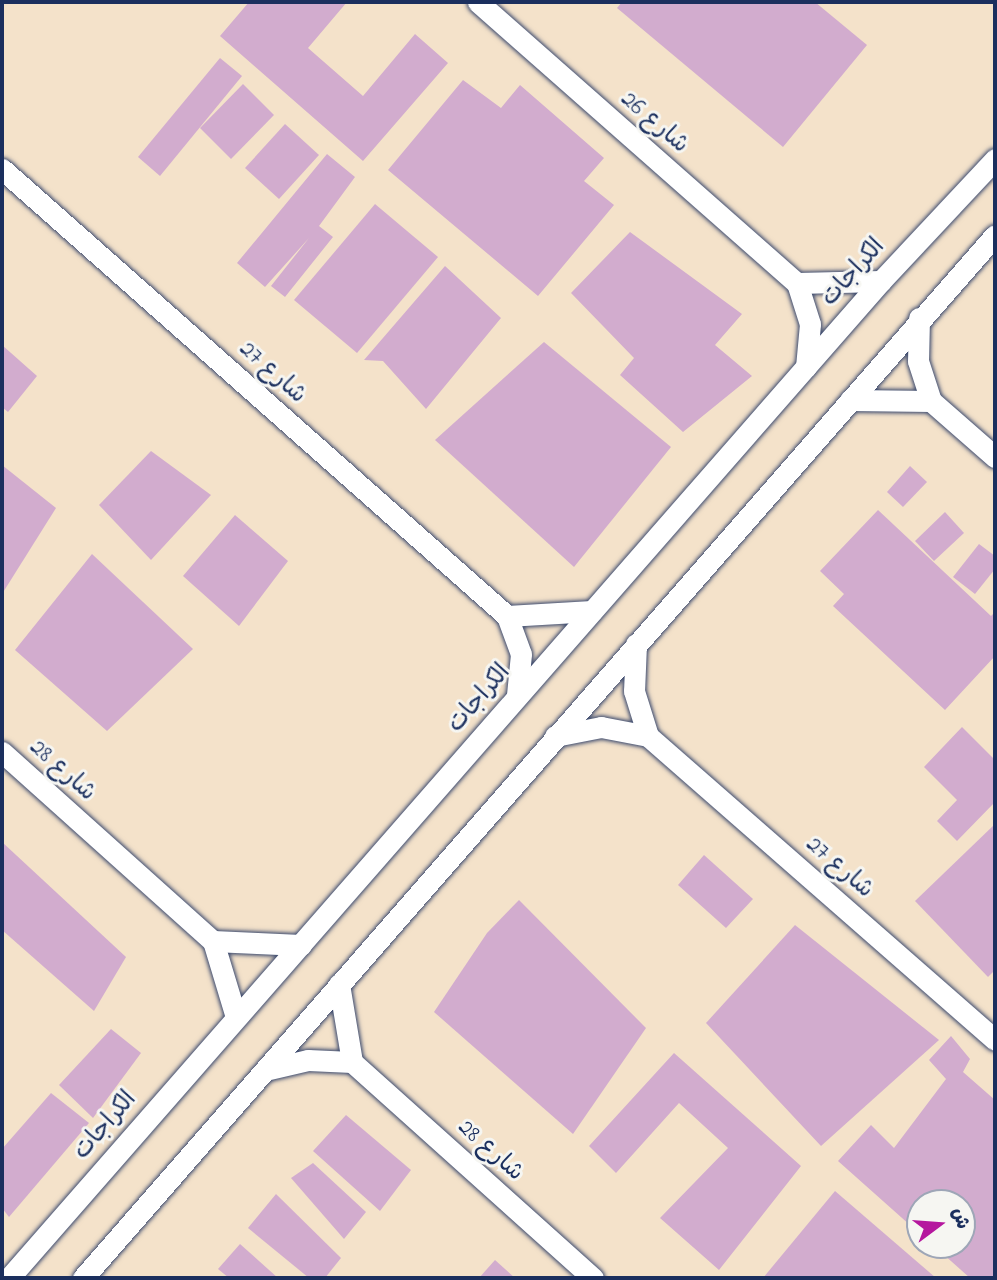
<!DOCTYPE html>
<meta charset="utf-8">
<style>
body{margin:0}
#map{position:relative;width:997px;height:1280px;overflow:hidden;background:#f4e2ca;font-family:"Indie Flower","Playpen Sans Arabic",sans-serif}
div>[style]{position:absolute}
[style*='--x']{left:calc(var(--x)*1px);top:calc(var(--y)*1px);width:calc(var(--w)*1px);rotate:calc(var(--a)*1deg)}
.building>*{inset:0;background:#d2acce}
.roads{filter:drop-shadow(0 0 2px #3c4a6e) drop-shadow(0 0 2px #3c4a6e)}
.minor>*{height:21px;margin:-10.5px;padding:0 10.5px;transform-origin:10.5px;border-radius:10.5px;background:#fff}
span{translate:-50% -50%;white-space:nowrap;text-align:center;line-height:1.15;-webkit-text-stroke:6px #f6f6f2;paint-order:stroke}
.street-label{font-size:24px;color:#1b2f5e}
.frame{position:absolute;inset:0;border:4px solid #1b2f5e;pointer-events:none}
.north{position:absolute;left:906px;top:1189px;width:70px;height:70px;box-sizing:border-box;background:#f6f6f2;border:2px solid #9ea6b7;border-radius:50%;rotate:74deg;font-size:19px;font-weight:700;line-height:28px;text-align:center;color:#1b2f5e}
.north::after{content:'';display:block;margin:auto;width:24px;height:32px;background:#b5179e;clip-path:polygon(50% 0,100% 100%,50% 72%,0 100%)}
</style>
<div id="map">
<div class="building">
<i style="clip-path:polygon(249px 2px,347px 2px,308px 48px,363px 96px,415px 34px,448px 63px,363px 161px,220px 36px)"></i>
<i style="clip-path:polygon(622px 2px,815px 2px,867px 45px,783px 147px,617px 8px)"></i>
<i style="clip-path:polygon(220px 58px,242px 76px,160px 176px,138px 157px)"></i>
<i style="clip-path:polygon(463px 80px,501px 108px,520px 85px,604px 158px,584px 181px,614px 205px,538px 296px,388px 170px)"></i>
<i style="clip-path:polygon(243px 84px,274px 115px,231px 159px,200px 128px)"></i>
<i style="clip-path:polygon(285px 124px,319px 155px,279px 199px,245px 168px)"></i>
<i style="clip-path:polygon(327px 154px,355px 177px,319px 226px,333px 237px,285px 297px,271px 286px,309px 238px,265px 287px,237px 263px)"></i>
<i style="clip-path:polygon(375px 204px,438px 257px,357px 353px,294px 300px)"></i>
<i style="clip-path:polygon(630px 232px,742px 314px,715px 345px,752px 376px,683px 432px,620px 375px,634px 358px,571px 293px)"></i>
<i style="clip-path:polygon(445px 266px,501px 318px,426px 409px,383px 361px,364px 360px)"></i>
<i style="clip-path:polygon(544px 342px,671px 447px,574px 567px,435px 440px)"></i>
<i style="clip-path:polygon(2px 345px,37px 376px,8px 412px,2px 407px)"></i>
<i style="clip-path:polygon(151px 451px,211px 495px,151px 560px,99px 505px)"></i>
<i style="clip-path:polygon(2px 465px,56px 508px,2px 594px)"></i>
<i style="clip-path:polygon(910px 466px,927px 482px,903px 507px,887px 492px)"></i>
<i style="clip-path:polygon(878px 510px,991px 616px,995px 612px,995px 656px,945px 710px,833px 606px,844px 594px,820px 571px)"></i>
<i style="clip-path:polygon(945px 512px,964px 533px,934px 561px,915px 541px)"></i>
<i style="clip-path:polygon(235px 515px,288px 561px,239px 626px,183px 576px)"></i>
<i style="clip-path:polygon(979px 544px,995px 556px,995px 569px,975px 594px,953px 577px)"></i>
<i style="clip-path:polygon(92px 554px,193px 649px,107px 731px,15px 650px)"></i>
<i style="clip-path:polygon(962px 727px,995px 760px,995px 802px,957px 841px,937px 821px,957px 800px,924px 767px)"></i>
<i style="clip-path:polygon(995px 824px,995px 970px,988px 977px,915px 901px)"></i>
<i style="clip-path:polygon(2px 842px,126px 957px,94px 1011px,2px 930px)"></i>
<i style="clip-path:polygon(704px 855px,753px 899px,726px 928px,678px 885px)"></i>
<i style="clip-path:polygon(519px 900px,646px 1028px,573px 1134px,434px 1012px,487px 933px)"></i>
<i style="clip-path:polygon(795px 925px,939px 1040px,821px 1146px,706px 1023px)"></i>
<i style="clip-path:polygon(111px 1029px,141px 1053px,93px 1118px,59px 1085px)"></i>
<i style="clip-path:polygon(951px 1036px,970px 1059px,963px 1072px,995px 1100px,995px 1278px,970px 1278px,933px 1245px,962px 1245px,962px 1203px,920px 1203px,920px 1234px,838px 1161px,871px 1125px,894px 1148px,946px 1079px,929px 1060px)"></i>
<i style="clip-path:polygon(674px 1053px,801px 1166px,719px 1270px,660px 1218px,728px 1148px,679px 1103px,616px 1173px,589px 1146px)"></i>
<i style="clip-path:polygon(51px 1093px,89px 1123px,9px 1217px,2px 1208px,2px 1149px)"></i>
<i style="clip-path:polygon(346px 1115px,411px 1170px,380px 1211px,313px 1151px)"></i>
<i style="clip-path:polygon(313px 1163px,366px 1212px,344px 1239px,291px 1178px)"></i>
<i style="clip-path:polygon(835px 1191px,936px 1278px,763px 1278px)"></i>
<i style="clip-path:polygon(276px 1194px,341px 1258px,325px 1278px,309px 1278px,248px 1228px)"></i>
<i style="clip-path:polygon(240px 1244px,278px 1278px,229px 1278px,218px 1269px)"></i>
<i style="clip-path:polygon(495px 1260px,515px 1278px,479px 1278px)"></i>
</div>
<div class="roads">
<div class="minor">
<i style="--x:478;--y:2;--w:425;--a:41.4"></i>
<i style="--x:797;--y:283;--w:43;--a:72.4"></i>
<i style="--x:810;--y:324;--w:43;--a:95.3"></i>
<i style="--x:2;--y:169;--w:674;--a:41.51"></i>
<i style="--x:507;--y:616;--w:40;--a:69.8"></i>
<i style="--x:521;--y:654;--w:41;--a:95.6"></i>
<i style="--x:797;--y:283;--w:84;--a:-1.4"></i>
<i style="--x:919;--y:318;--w:43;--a:91.3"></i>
<i style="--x:918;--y:361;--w:42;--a:72"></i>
<i style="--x:931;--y:401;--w:85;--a:41.2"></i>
<i style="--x:850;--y:400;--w:81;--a:0.7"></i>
<i style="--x:507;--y:616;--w:85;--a:-3.4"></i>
<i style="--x:636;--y:644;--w:47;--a:92.4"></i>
<i style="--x:634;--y:691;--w:47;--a:72.7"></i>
<i style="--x:555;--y:736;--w:47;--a:-11.1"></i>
<i style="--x:601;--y:727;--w:48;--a:10.8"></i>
<i style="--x:648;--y:736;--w:461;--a:41.2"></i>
<i style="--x:2;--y:752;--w:283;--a:41.9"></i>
<i style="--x:213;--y:941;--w:79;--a:73.2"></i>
<i style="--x:213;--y:941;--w:88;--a:2.6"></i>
<i style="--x:339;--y:984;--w:79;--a:80.5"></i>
<i style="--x:352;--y:1062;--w:324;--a:41.9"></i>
<i style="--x:265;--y:1070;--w:44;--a:-13.1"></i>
<i style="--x:308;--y:1060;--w:44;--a:2.6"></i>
<i style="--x:9;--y:1278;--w:1325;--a:-48.83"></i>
<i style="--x:881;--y:281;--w:167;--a:-46.9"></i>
<i style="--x:83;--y:1278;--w:1385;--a:-48.83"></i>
</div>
</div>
<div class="street-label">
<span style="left:654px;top:123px;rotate:41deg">شارع 26</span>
<span style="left:854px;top:273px;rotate:-48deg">الكراجات</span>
<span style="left:272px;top:373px;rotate:42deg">شارع 27</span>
<span style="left:480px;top:699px;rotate:-49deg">الكراجات</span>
<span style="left:62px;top:771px;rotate:42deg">شارع 28</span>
<span style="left:839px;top:868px;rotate:41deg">شارع 27</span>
<span style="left:106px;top:1126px;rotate:-49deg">الكراجات</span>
<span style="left:490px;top:1151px;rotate:42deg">شارع 28</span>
</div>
<div class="frame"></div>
<div class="north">ش</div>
</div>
